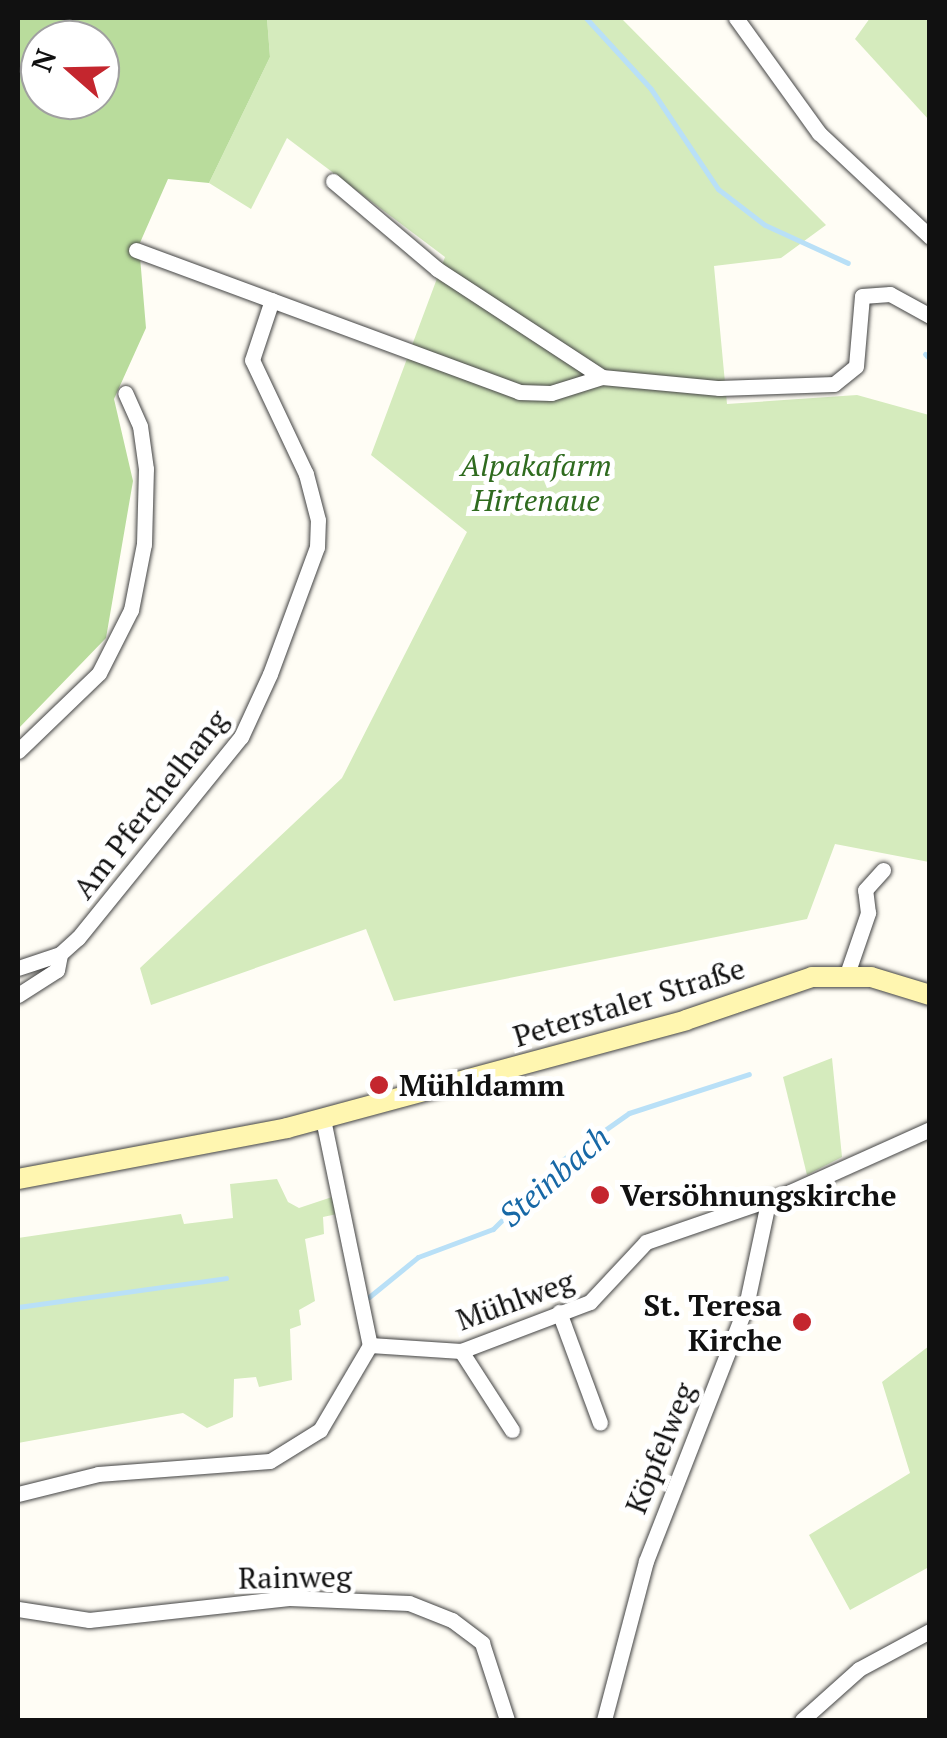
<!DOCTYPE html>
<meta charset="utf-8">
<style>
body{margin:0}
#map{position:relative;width:947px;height:1738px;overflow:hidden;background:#fffdf5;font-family:"PT Serif",serif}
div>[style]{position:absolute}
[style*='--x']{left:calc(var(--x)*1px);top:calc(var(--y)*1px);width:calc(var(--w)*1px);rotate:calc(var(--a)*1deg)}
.green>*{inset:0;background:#d5ebbd}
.forest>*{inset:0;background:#b9dc9c}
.stream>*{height:5px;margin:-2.5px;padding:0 2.5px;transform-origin:2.5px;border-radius:2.5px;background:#b9e0f7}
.roads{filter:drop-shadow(0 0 2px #444) drop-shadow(0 0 2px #444)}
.minor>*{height:15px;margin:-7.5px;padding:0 7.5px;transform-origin:7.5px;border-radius:7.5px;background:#fff}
.secondary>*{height:20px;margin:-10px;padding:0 10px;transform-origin:10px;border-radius:10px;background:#fff6b0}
.dots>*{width:28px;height:28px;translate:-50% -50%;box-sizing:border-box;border:5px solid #fff;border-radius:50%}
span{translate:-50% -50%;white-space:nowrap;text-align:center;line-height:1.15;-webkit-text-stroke:10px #fff;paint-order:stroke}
.park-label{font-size:30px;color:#2f6b1f;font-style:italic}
.street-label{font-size:30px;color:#111}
.poi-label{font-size:30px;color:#111;font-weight:700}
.left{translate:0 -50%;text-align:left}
.right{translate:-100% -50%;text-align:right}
.water-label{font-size:32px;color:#1768a6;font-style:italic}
.frame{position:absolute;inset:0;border:20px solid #111;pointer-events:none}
.north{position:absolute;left:20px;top:20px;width:100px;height:100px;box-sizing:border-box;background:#fff;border:2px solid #a0a0a0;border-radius:50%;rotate:290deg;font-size:28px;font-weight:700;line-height:40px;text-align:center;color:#111}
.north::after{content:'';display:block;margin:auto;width:35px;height:45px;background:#c4262e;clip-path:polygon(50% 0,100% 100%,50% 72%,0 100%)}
</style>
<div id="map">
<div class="green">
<i style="clip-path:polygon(267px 18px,621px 18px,826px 225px,781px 258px,714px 266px,727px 404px,857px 395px,929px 415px,929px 862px,835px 844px,807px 919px,394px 1001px,366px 929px,151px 1005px,140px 968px,342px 778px,467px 532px,371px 455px,445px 257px,287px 138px,251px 209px,209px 183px,270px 57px)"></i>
<i style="clip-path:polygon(870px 18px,929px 18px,929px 120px,855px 39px)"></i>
<i style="clip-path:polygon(832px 1058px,842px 1157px,807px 1175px,783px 1077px)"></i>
<i style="clip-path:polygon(277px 1179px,288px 1202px,299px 1208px,332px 1197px,337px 1214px,323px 1217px,324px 1234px,305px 1239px,315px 1301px,299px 1310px,301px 1325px,290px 1329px,292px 1380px,259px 1387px,256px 1377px,234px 1379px,233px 1417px,207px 1428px,183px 1413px,18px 1443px,18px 1238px,181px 1214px,184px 1224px,233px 1218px,230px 1184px)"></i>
<i style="clip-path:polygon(929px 1346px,929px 1567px,850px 1610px,809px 1535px,910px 1473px,882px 1382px)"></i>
</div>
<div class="forest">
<i style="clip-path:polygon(evenodd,18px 18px,267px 18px,270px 57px,209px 183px,168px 179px,139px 245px,146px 328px,114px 399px,133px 481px,106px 638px,18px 729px,18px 18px,40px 40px,100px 40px,100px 100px,40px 100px,40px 40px)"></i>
</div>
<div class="stream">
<i style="--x:586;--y:18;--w:96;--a:47.5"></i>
<i style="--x:651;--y:89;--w:120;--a:56.2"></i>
<i style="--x:718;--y:189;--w:59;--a:37.5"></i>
<i style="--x:765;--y:225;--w:91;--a:24.6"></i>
<i style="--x:925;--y:354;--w:7;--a:45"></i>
<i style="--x:369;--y:1297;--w:63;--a:-39.2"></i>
<i style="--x:418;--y:1257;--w:80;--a:-20.5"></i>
<i style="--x:493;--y:1229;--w:96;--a:-45"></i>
<i style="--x:561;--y:1161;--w:83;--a:-35.2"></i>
<i style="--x:629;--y:1113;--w:126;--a:-18"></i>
<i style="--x:18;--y:1307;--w:210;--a:-7.9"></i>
</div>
<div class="roads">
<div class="minor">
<i style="--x:736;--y:18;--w:142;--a:54.2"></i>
<i style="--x:819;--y:133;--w:152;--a:43.1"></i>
<i style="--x:333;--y:181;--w:136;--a:40.2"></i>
<i style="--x:437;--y:269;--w:197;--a:33.2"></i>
<i style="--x:602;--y:377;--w:118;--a:5.4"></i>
<i style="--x:719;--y:388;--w:115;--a:-2"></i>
<i style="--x:834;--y:384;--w:28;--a:-39"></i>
<i style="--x:856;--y:366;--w:70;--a:-85.1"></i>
<i style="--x:862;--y:296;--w:28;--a:-4"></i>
<i style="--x:890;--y:294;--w:46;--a:28.8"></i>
<i style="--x:136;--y:250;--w:408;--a:20.3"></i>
<i style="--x:519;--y:392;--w:32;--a:2"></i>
<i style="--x:551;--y:393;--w:53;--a:-17.4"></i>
<i style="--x:18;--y:751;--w:112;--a:-43.9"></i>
<i style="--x:99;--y:673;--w:71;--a:-63.1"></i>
<i style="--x:131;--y:610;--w:67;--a:-78.9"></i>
<i style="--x:144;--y:544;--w:75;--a:-88.5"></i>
<i style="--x:146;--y:469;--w:43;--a:-97.9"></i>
<i style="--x:140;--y:426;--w:36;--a:-114"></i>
<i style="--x:18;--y:968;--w:44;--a:-18.4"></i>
<i style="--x:60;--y:954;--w:24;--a:-42"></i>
<i style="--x:78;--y:938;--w:259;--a:-51"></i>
<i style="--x:241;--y:737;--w:69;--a:-65.3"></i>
<i style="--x:270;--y:674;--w:135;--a:-69.7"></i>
<i style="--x:317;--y:547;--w:27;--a:-88"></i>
<i style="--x:318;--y:520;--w:48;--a:-104.6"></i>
<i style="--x:306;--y:474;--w:126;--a:-115.3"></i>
<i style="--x:252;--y:360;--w:63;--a:-71.6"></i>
<i style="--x:847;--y:974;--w:65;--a:-71"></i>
<i style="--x:868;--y:913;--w:23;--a:-97"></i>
<i style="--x:865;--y:890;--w:27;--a:-48"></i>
<i style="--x:18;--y:995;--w:46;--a:-32.7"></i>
<i style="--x:57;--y:970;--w:16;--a:-79"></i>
<i style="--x:323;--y:1119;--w:231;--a:78.3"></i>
<i style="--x:559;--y:1312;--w:118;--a:69.7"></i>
<i style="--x:370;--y:1345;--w:91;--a:3.8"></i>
<i style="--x:461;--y:1351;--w:138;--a:-20.8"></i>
<i style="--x:590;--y:1302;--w:82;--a:-47"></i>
<i style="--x:646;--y:1242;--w:152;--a:-19.1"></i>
<i style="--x:790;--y:1192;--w:154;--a:-24.2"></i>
<i style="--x:461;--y:1351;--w:94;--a:57.2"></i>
<i style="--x:18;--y:1494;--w:82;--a:-14"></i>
<i style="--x:98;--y:1474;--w:172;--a:-4.3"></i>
<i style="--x:270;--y:1461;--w:59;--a:-31.8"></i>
<i style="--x:320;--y:1430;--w:99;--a:-59.5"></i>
<i style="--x:18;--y:1609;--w:72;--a:8.8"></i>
<i style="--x:89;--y:1620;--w:201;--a:-6.3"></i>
<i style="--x:289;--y:1598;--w:120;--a:2.4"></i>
<i style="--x:409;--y:1603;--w:46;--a:21.6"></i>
<i style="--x:452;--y:1620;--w:38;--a:37"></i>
<i style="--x:482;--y:1643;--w:81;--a:72"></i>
<i style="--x:604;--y:1720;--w:164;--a:-75.2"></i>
<i style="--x:646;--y:1561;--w:274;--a:-68.6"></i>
<i style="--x:746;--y:1306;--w:110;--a:-78"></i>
<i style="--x:802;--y:1720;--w:76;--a:-41.8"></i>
<i style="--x:859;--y:1669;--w:81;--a:-28.2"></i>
</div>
<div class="secondary">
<i style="--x:18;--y:1179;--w:274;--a:-10.7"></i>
<i style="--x:287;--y:1128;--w:413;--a:-15.1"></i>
<i style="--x:686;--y:1020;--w:133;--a:-18.8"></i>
<i style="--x:812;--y:977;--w:59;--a:0"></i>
<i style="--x:871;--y:977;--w:62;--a:17"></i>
</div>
</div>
<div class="dots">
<i style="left:379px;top:1085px;background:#c4262e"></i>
<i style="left:600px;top:1195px;background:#c4262e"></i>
<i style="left:802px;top:1322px;background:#c4262e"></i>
</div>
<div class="park-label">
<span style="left:536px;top:482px">Alpakafarm<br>Hirtenaue</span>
</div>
<div class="street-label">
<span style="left:150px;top:804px;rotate:-52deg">Am Pferchelhang</span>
<span style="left:629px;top:1002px;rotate:-17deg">Peterstaler Straße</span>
<span style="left:515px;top:1300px;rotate:-20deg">Mühlweg</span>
<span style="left:660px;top:1448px;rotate:-68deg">Köpfelweg</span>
<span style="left:295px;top:1577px;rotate:-1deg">Rainweg</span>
</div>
<div class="poi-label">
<span class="left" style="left:399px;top:1085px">Mühldamm</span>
<span class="left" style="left:620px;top:1195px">Versöhnungskirche</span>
<span class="right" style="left:782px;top:1322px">St. Teresa<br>Kirche</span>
</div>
<div class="water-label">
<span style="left:554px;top:1176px;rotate:-41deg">Steinbach</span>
</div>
<div class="frame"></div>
<div class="north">N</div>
</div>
